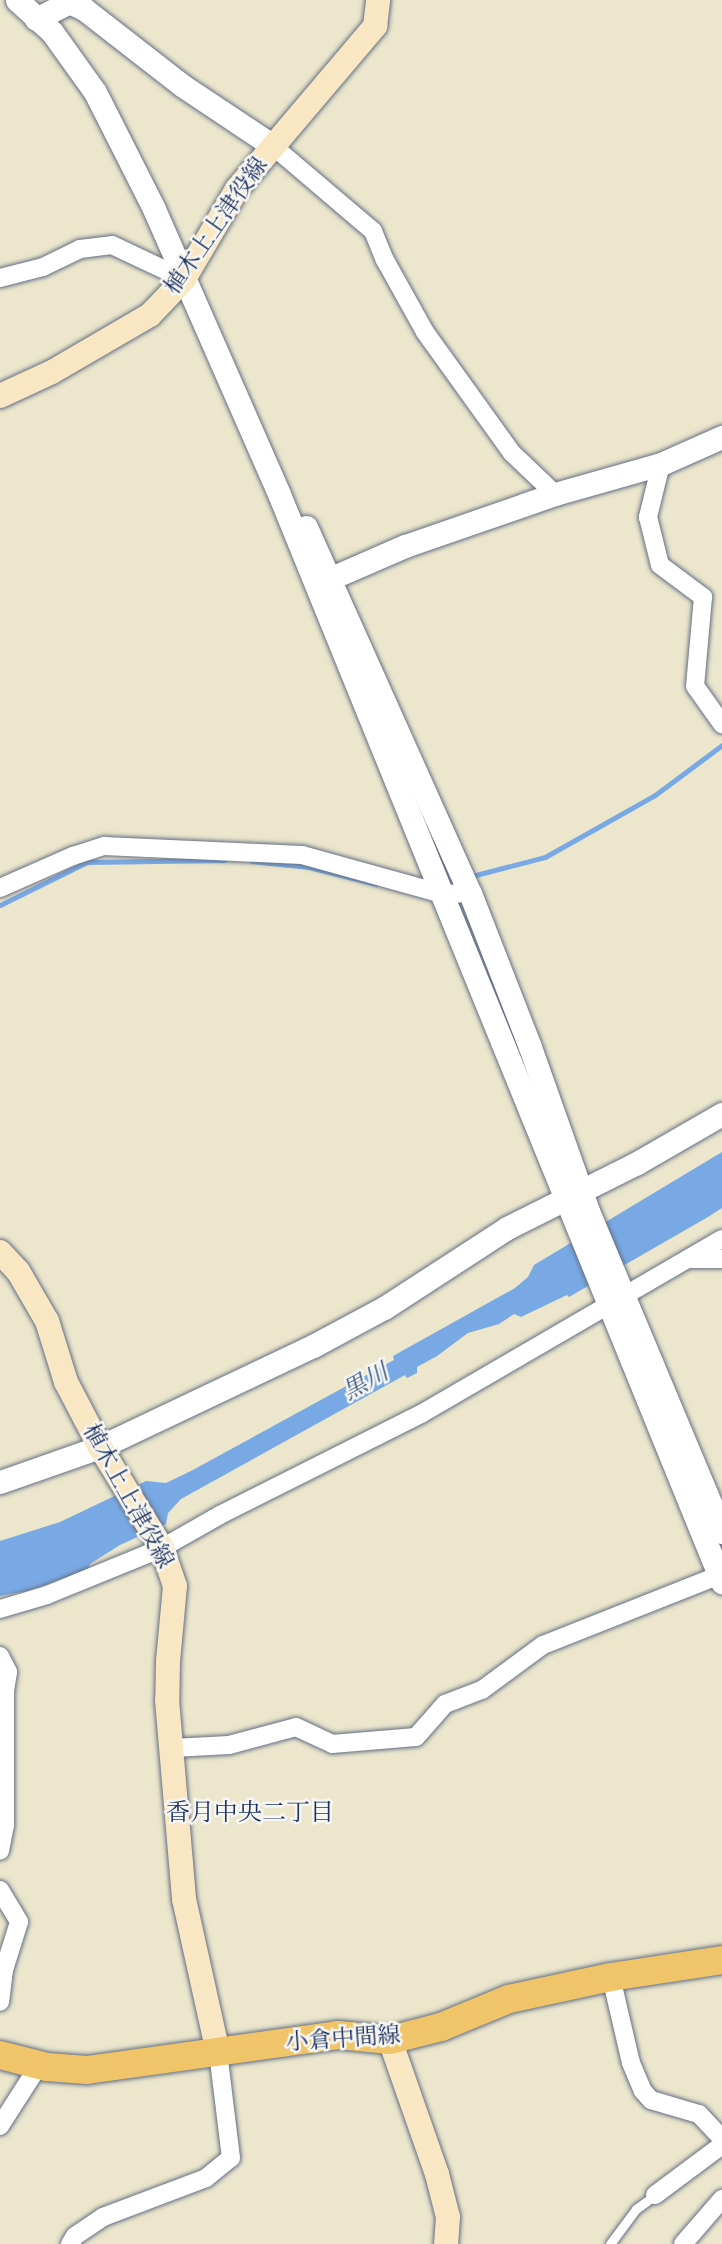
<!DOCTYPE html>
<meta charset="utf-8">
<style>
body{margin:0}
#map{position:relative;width:722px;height:2244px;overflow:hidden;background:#ebe6cc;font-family:"Libre Bodoni","Noto Serif JP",serif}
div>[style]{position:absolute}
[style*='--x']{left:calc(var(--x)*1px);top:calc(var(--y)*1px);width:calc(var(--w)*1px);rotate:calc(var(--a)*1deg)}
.water>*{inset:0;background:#79a9e4}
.stream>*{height:5px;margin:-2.5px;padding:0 2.5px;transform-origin:2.5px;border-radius:2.5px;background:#79a9e4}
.roads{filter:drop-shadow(0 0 2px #646f84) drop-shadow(0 0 2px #646f84)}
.service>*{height:9px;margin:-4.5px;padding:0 4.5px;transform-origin:4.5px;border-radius:4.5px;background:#fff}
.minor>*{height:18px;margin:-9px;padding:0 9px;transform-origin:9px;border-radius:9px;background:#fff}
.tertiary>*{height:23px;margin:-11.5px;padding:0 11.5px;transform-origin:11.5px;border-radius:11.5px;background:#fff}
.secondary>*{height:24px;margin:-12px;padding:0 12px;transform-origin:12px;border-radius:12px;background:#f9e7c3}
.primary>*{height:28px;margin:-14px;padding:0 14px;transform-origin:14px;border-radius:14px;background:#f0c469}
span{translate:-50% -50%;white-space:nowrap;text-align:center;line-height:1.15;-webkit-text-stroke:5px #f6f6f2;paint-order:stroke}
.street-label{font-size:23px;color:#1b2f5e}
.water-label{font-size:24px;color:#375486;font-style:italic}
.neighbourhood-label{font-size:24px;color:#1b2f5e}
</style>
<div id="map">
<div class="water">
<i style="clip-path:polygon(722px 1152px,722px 1208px,708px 1217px,569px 1297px,567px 1295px,521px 1317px,514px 1314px,499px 1324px,468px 1333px,437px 1356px,417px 1367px,417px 1373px,407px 1378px,405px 1375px,181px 1499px,168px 1513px,166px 1524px,120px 1545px,90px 1564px,87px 1571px,27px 1591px,0 1596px,0 1541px,60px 1522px,146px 1481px,166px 1483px,191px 1471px,394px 1360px,393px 1356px,515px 1288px,528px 1277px,534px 1265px)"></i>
</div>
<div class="stream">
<i style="--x:252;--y:861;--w:57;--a:6"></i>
<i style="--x:309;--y:867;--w:69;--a:14.2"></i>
<i style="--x:468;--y:877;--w:80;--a:-14.6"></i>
<i style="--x:545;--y:857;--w:126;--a:-29.4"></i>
<i style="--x:655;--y:795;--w:84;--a:-36.7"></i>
<i style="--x:0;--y:905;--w:97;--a:-26.3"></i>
<i style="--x:87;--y:862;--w:138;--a:-0.8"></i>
</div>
<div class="roads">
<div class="service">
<i style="--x:610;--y:2244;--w:44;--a:-53.4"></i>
<i style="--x:636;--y:2209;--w:24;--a:-36"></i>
</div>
<div class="minor">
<i style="--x:273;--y:146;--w:131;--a:40.4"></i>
<i style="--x:373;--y:231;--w:31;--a:68"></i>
<i style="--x:385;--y:260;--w:82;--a:60.9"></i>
<i style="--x:425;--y:332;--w:149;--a:54.3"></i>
<i style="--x:512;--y:453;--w:59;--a:43.6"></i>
<i style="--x:0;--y:278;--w:44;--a:-14.3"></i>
<i style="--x:43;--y:267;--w:41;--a:-25.9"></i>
<i style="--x:80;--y:249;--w:32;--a:-7"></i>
<i style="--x:112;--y:245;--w:80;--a:25.3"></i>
<i style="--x:661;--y:464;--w:55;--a:103.8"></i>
<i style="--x:648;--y:517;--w:49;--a:76"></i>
<i style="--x:660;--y:565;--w:54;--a:36.7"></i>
<i style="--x:703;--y:597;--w:89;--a:95.1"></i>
<i style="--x:695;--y:686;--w:47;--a:54.6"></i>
<i style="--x:0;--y:888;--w:80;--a:-23.7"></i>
<i style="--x:73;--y:856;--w:33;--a:-18"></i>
<i style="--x:104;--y:846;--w:198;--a:2.6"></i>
<i style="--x:302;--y:855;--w:146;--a:15.5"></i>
<i style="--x:443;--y:894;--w:27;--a:-2"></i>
<i style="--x:691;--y:1259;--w:31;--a:0"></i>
<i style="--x:0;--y:1609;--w:49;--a:-16.6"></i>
<i style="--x:47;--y:1595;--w:124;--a:-22.2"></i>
<i style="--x:162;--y:1548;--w:67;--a:-29.6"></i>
<i style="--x:220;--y:1515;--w:225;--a:-26.7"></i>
<i style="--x:421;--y:1414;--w:348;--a:-30.2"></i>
<i style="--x:0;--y:1656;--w:18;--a:63"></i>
<i style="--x:8;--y:1672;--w:20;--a:99"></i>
<i style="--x:5;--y:1692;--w:133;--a:90"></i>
<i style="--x:5;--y:1825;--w:26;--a:101"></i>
<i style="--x:173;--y:1748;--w:56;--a:-3.1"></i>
<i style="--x:229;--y:1745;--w:69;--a:-15"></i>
<i style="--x:296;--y:1727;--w:40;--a:25"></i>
<i style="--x:332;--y:1744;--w:84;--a:-4.8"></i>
<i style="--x:416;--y:1737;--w:44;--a:-48.7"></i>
<i style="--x:445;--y:1704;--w:40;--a:-21"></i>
<i style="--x:482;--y:1690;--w:76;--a:-36.4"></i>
<i style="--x:543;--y:1645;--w:193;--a:-21.6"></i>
<i style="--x:0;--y:1890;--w:37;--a:59"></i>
<i style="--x:19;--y:1922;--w:50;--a:107.4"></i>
<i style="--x:4;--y:1970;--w:32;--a:97"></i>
<i style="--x:611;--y:1977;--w:88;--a:76.9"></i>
<i style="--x:631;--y:2063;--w:30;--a:67"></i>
<i style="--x:643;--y:2091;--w:12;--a:48"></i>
<i style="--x:651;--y:2100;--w:50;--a:16.3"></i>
<i style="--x:699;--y:2114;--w:34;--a:47"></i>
<i style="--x:0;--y:2126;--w:72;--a:-57.4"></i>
<i style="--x:655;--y:2195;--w:84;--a:-36.7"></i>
<i style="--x:70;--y:2244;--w:9;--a:-58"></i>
<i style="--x:75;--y:2236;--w:34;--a:-34"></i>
<i style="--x:103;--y:2217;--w:110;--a:-20.7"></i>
<i style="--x:206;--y:2178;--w:32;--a:-39"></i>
<i style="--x:231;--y:2158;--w:107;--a:-97"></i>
<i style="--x:683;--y:2244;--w:60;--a:-49.1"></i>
</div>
<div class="tertiary">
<i style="--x:17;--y:0;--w:47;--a:42.4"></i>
<i style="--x:52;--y:32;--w:74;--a:54.4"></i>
<i style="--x:95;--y:92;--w:131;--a:63.2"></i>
<i style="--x:154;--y:209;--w:311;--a:66.3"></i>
<i style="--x:279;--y:494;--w:1175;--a:67.85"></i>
<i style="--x:36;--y:19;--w:37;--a:-27"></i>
<i style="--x:69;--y:2;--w:17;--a:25"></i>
<i style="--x:84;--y:9;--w:125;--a:37.9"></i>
<i style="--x:183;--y:86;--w:108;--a:33.7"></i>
<i style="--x:306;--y:527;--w:401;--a:65.9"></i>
<i style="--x:470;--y:893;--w:165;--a:68.7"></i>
<i style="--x:530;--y:1047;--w:174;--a:70.5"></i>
<i style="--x:588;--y:1211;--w:348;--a:67.3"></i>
<i style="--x:329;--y:579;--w:83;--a:-23.5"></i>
<i style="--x:405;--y:546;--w:159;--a:-19.1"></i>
<i style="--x:555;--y:494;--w:110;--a:-15.8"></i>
<i style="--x:661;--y:464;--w:67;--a:-23.9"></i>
<i style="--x:0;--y:1482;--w:106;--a:-19.3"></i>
<i style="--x:100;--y:1447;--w:236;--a:-25.4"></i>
<i style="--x:313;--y:1346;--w:81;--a:-28.2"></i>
<i style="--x:384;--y:1308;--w:147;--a:-33"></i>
<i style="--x:507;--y:1228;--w:145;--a:-26.6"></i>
<i style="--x:637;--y:1163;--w:98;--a:-30"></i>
</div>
<div class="secondary">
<i style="--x:0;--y:396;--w:57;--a:-24.8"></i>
<i style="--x:52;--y:372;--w:113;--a:-30.2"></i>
<i style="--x:150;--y:315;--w:50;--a:-46.6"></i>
<i style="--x:184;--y:279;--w:104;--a:-59.5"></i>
<i style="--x:237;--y:189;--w:214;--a:-49.7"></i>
<i style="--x:375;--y:26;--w:26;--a:-83"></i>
<i style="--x:0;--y:1252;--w:26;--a:47"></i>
<i style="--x:18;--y:1271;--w:58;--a:59.9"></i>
<i style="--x:47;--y:1321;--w:64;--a:72.7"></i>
<i style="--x:66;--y:1382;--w:73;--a:62.4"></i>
<i style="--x:100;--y:1447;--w:119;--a:58.5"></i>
<i style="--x:162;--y:1548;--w:40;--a:71.1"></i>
<i style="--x:175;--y:1586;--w:75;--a:95.3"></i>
<i style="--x:168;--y:1661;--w:39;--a:91"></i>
<i style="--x:167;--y:1700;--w:200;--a:85.1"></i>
<i style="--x:184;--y:1899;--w:157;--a:77.5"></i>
<i style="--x:390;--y:2040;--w:142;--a:70.7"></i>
<i style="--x:437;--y:2174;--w:44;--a:75.7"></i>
<i style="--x:448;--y:2217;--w:27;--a:94"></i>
</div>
<div class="primary">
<i style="--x:0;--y:2055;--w:49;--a:14.3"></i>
<i style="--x:47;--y:2067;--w:40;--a:4.3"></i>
<i style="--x:87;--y:2070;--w:253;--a:-7.9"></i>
<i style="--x:338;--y:2035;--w:52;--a:5.5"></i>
<i style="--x:390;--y:2040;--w:53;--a:-14.3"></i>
<i style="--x:441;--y:2027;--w:74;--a:-22.4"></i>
<i style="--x:509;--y:1999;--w:104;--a:-12.2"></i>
<i style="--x:611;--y:1977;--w:112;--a:-8.7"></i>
</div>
</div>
<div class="street-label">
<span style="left:216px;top:226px;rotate:-55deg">植木上上津役線</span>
<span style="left:128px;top:1496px;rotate:61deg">植木上上津役線</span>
<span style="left:343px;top:2039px;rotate:-4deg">小倉中間線</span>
</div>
<div class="water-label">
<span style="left:366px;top:1383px;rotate:-29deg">黒川</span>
</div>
<div class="neighbourhood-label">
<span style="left:250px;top:1814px">香月中央二丁目</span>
</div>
</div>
